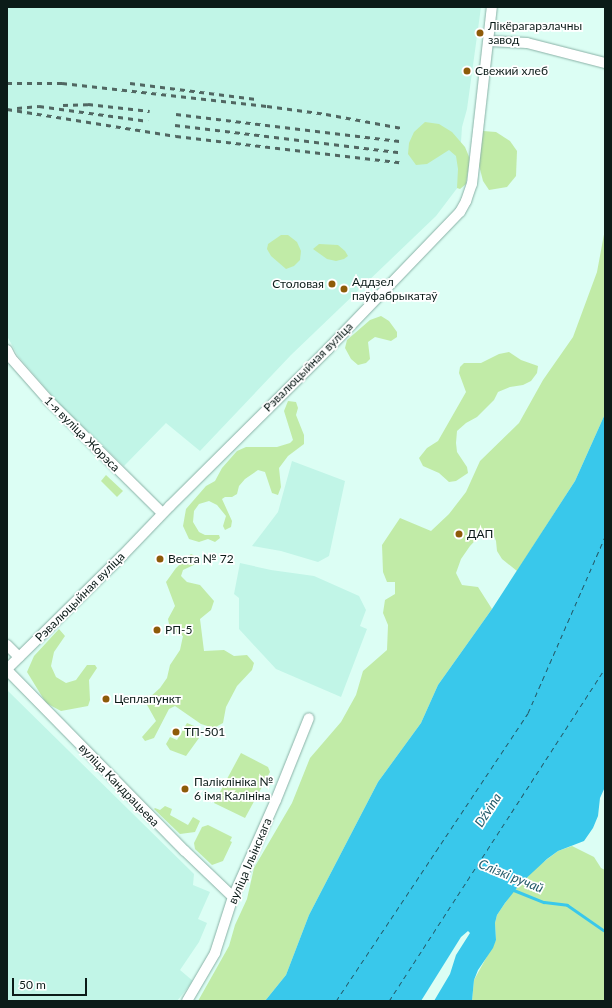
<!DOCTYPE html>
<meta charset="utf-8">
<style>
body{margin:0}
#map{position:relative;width:612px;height:1008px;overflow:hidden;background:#dcfef4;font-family:Lato,sans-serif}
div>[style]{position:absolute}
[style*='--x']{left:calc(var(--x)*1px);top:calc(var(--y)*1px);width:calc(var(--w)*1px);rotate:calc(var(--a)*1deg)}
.built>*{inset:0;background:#c1f5e7}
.green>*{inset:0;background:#c1eba7}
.water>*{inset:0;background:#39c8eb}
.stream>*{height:3px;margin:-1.5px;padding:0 1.5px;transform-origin:1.5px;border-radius:1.5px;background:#39c8eb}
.ferry>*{height:1px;margin-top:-0.5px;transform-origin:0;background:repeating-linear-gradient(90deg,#245b6a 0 5px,transparent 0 9px)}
.roads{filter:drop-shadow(0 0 1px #89b1a6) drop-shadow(0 0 1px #89b1a6)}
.street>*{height:10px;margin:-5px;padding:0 5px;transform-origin:5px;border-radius:5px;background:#fff}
.rail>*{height:3px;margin-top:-1.5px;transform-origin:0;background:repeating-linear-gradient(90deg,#516762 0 5px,transparent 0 10px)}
.dots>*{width:11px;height:11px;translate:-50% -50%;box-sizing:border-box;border:2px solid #fff;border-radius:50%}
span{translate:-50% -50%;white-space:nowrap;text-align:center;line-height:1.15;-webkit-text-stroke:3.5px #fff;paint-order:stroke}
.poi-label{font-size:12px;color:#0b1b18}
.left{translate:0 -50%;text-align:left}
.right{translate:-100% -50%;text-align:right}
.street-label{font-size:12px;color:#0b1b18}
.water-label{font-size:13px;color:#245b6a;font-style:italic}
.frame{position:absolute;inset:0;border:8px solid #0b1b18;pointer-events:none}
.scale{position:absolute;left:12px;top:978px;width:75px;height:18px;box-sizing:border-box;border:2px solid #0b1b18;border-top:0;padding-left:5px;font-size:12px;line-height:14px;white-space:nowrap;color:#0b1b18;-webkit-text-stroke:3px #fff;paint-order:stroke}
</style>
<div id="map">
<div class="built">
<i style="clip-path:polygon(7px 7px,481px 7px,467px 109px,462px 127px,458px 187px,436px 216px,291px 355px,200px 451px,166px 423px,124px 466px,60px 405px,18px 356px,7px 336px)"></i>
<i style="clip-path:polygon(292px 461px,345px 481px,329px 556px,318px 562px,281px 551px,252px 546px,278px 512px)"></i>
<i style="clip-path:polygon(240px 563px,271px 570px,314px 576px,359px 596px,366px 610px,360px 626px,367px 629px,341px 697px,276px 669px,239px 629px,239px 598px,234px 594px)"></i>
<i style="clip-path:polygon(7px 690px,194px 874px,193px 885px,210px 892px,198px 919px,207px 923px,199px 942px,180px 970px,193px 981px,177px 1001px,7px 1001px)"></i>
</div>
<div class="green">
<i style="clip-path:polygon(425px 122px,439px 124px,452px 132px,465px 147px,470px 159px,466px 184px,460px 189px,457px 188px,458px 169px,456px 156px,449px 150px,427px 164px,416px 165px,408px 154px,409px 143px,414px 132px)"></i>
<i style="clip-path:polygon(483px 131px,496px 132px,510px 141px,517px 151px,516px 176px,507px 187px,489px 190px,483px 181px,478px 161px)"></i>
<i style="clip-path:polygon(605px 229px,605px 414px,575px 481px,517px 571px,502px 559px,497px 551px,496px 541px,492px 531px,485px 530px,470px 546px,461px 559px,456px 573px,462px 585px,478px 587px,492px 609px,438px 685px,421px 723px,378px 782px,309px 915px,286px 975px,265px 1001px,198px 1001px,229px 946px,235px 925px,247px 899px,254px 868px,292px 803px,310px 758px,341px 722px,356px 695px,363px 671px,387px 650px,388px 625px,383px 613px,385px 600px,395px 594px,395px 582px,387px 582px,383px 572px,382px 545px,400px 518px,431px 531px,449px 514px,466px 492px,480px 461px,519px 423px,543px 380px,573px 337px,597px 272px)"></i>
<i style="clip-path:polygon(281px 235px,288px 235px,297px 242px,301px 251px,300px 260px,294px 266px,286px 269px,271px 256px,267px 249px,268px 244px)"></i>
<i style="clip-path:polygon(319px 244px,338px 245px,345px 251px,348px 256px,344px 259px,336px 261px,327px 259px,313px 249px)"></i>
<i style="clip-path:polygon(381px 316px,389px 321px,397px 332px,397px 337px,391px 341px,375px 337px,368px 342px,370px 359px,366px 363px,358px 365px,351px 359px,345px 348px,347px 340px,370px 320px)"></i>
<i style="clip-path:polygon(509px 352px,521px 360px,538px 366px,537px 373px,531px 381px,523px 385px,510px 387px,498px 392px,494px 400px,477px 417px,466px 423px,457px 431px,456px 443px,457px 452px,467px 467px,468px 473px,456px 481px,449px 482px,439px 473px,423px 466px,419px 458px,427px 448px,438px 441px,466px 392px,459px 373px,460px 367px,464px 363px,481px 363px,499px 354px)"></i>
<i style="clip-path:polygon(288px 401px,296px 402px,298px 408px,296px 415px,304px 435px,304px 444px,288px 456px,279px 468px,281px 487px,278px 495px,272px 493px,265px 472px,258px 470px,245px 479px,239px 486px,237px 494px,232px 497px,225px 497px,222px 499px,232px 521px,231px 527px,225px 530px,223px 526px,226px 516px,217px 505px,209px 501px,199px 504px,194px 511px,193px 522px,199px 532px,205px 535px,219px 535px,220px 538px,215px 542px,208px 539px,199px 542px,189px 539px,183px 526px,186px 509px,206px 486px,215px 481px,222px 468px,237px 451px,246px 447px,277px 447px,290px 443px,293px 440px,284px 411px)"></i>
<i style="clip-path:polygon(106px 475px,123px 491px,117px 497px,101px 481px)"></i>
<i style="clip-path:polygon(191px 554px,198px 557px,200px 562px,183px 570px,181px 576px,187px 582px,200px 585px,214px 601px,211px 610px,200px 619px,204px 651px,224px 650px,234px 656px,247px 655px,254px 663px,252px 670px,237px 686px,226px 707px,223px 723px,214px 728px,201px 724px,175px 706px,169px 709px,154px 738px,145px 741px,142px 737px,156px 721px,146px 703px,149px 698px,160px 688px,167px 678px,170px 665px,180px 650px,183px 636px,170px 629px,168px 619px,175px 606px,166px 582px,176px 568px)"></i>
<i style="clip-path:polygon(59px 629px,65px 636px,54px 652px,51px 666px,56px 677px,66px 683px,76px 680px,87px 665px,95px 665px,97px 668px,89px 680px,90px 700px,88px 706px,61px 711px,46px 703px,27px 672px,34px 656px)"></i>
<i style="clip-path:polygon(187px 723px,199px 728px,200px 732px,199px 738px,186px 756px,170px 750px,166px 744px,170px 737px,177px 740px)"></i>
<i style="clip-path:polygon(241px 753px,268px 767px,270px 772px,245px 818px,214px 803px)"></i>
<i style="clip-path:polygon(165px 806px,172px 809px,170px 815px,188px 825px,193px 817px,200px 821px,195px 832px,180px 834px,154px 809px,155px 808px,160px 810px)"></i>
<i style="clip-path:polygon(208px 825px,232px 837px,230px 841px,232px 842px,223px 861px,212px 865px,195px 849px,194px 843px,202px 827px)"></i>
<i style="clip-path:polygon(572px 846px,594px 857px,601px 868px,605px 870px,605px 1001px,472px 1001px,474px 980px,496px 940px,495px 923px,497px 915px,503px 906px,512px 893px,537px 867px,558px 851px)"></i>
</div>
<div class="water">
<i style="clip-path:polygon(605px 414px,605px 787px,600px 798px,598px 816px,593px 828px,584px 841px,558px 851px,547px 859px,520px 884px,505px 903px,497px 915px,495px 923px,496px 940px,493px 948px,478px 970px,474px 980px,472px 1001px,434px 1001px,450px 974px,456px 955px,470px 933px,468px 931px,461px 937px,421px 1001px,265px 1001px,286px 975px,309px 915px,378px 782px,421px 723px,438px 685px,492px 609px,575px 481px)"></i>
</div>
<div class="stream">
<i style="--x:511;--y:889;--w:35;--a:22"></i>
<i style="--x:544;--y:902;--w:23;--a:7"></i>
<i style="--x:567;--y:905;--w:44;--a:34.8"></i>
</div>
<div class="ferry">
<i style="--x:336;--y:1001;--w:346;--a:-56.3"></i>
<i style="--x:528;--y:713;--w:192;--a:-66.4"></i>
<i style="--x:389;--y:1001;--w:397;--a:-57"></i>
</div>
<div class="roads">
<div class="street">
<i style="--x:489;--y:41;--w:38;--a:3"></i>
<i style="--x:527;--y:43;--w:81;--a:14.4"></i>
<i style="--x:7;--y:350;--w:9;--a:63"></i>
<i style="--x:11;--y:358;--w:57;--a:48.5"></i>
<i style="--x:49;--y:401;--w:159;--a:44.7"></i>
<i style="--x:7;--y:645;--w:17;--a:45"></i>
<i style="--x:7;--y:669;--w:161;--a:-44.5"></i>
<i style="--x:122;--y:556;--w:69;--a:-46.2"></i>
<i style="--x:170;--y:506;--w:223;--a:-44.8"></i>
<i style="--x:328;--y:349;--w:190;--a:-46.1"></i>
<i style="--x:460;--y:212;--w:13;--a:-61"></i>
<i style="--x:466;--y:201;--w:18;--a:-71"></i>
<i style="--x:472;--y:184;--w:178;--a:-83.6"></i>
<i style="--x:7;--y:670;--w:254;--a:45.5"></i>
<i style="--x:185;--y:851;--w:66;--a:43.8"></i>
<i style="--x:187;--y:1001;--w:56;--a:-59.7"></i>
<i style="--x:215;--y:953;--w:59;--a:-72.2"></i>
<i style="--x:233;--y:897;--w:106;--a:-66.1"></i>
<i style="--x:276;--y:800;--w:88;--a:-68.1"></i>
</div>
</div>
<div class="rail">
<i style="--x:7;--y:83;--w:55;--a:0"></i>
<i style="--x:62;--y:83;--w:206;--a:6.4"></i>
<i style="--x:267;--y:106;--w:60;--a:7.7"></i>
<i style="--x:326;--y:114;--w:77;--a:10.4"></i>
<i style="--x:130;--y:83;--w:127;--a:7.2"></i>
<i style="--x:63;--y:105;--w:25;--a:-2"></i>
<i style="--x:88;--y:104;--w:62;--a:6.4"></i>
<i style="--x:17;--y:108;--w:22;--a:-5"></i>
<i style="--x:39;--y:106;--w:110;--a:7.8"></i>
<i style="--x:7;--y:109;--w:171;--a:9.1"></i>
<i style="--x:176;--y:136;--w:225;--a:6.7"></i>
<i style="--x:176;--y:114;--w:225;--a:6.9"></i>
<i style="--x:175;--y:125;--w:226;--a:6.9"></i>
</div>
<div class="dots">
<i style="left:480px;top:33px;background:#8e5b09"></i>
<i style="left:467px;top:71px;background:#8e5b09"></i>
<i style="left:332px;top:284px;background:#8e5b09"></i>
<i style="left:344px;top:289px;background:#8e5b09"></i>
<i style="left:459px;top:534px;background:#8e5b09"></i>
<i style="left:160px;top:559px;background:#8e5b09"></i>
<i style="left:157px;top:630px;background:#8e5b09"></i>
<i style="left:106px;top:699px;background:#8e5b09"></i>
<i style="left:176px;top:732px;background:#8e5b09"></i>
<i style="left:185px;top:789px;background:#8e5b09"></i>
</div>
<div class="poi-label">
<span class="left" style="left:488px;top:33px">Лікёрагарэлачны<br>завод</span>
<span class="left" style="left:475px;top:71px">Свежий хлеб</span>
<span class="left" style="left:352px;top:289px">Аддзел<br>паўфабрыкатаў</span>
<span class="right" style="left:324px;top:284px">Столовая</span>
<span class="left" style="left:467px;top:534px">ДАП</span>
<span class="left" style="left:168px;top:559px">Веста № 72</span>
<span class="left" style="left:165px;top:630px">РП-5</span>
<span class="left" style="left:114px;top:699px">Цеплапункт</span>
<span class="left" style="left:184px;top:732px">ТП-501</span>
<span class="left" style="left:194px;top:789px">Паліклініка №<br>6 імя Калініна</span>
</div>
<div class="street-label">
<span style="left:308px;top:367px;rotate:-45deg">Рэвалюцыйная вуліца</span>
<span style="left:82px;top:434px;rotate:45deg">1-я вуліца Жорэса</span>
<span style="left:80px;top:597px;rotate:-45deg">Рэвалюцыйная вуліца</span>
<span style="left:119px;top:785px;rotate:46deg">вуліца Кандрацьева</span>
<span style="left:250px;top:861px;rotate:-67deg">вуліца Ільінскага</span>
</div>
<div class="water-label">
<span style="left:488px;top:810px;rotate:-57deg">Dźvina</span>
<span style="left:511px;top:876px;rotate:22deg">Слізкі ручай</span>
</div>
<div class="frame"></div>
<div class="scale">50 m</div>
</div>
